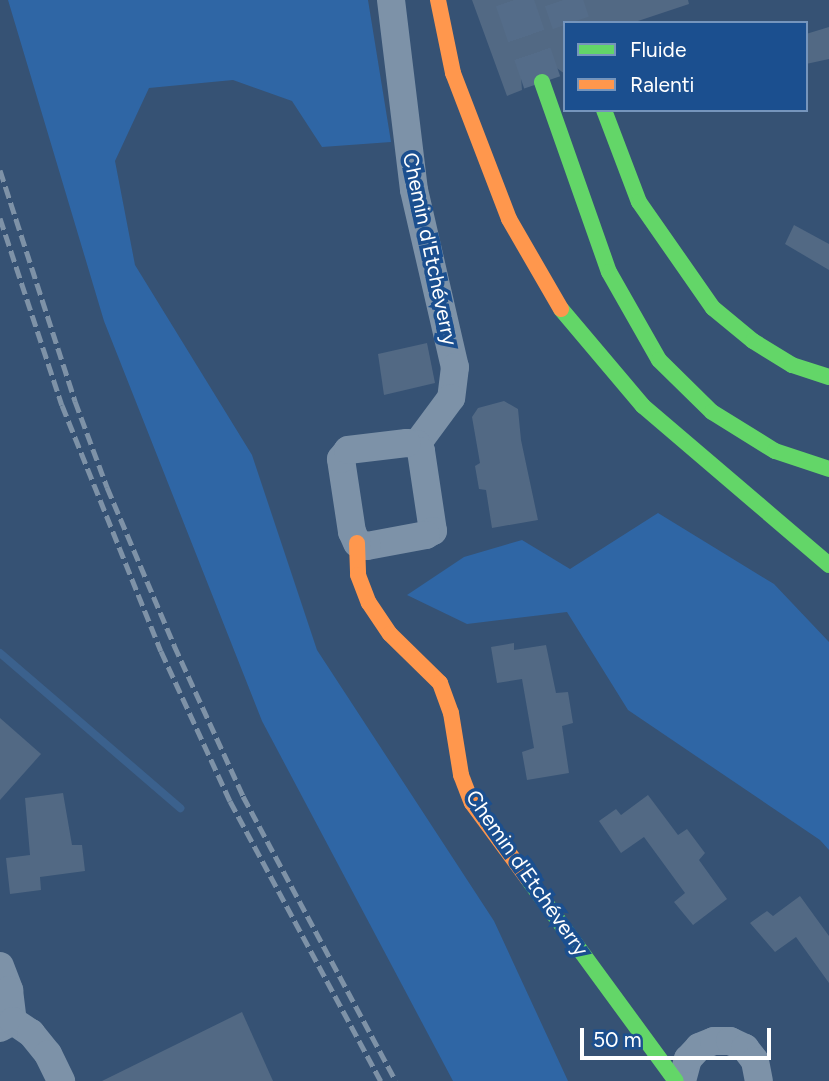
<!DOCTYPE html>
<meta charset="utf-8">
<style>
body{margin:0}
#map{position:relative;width:829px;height:1081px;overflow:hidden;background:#365274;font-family:Figtree,sans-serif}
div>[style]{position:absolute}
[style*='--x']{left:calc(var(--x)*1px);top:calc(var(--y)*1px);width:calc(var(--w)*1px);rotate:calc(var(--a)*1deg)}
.green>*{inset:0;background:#2f66a5}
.stream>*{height:8px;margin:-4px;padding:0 4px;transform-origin:4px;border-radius:4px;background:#3b618d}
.building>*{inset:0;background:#526984}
.highway-tunnel>*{height:38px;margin-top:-19px;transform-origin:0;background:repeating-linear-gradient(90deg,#546c89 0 38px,transparent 0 57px)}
.street>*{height:28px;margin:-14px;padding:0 14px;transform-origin:14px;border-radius:14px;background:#7d92a8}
.fast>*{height:16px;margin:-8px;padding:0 8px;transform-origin:8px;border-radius:8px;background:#63d668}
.slow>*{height:16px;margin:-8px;padding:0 8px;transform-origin:8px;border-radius:8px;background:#ff974d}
.rail>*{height:5px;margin-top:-2.5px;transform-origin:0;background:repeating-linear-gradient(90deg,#7e92a7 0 12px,transparent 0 17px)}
span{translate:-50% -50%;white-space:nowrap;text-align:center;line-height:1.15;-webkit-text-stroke:7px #1b4f8f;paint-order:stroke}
.street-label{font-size:21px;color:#fff}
.legend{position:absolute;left:563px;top:21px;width:245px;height:91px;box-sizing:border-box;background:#1b4f8f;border:2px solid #7695bc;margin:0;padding:9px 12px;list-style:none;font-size:21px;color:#fff}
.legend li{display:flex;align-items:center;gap:14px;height:35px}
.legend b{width:35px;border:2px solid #7695bc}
.scale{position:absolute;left:580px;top:1028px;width:191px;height:32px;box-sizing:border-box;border:4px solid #fff;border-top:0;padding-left:9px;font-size:21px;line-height:24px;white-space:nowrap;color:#fff;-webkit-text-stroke:5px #1b4f8f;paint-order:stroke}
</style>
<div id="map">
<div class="green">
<i style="clip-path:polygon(8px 0,368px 0,391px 142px,322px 147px,292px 101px,233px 80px,149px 88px,115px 161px,135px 265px,252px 455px,317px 650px,494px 921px,568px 1081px,453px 1081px,262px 721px,104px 321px)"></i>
<i style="clip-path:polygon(658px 513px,774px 584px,829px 642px,829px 850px,820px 840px,628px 710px,567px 612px,467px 624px,407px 595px,464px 557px,522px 540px,570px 569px)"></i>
</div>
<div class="stream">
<i style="--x:0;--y:653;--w:238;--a:40.7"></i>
</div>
<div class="building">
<i style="clip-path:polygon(472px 0,688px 0,689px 4px,632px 23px,565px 23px,565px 74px,547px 61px,534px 62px,526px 67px,521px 77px,522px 90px,507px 96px)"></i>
<i style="clip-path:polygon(829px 27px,829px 59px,806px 64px,806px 34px)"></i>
<i style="clip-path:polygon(794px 225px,829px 244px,829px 270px,785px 244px)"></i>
<i style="clip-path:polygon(427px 343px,435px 383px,384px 395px,378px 354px)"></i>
<i style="clip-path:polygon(504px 401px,518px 409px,521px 440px,538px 520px,492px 528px,486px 490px,479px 489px,475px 466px,480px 463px,472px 417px,478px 408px)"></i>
<i style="clip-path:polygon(514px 643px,514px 650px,546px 645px,556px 693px,568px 692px,573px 723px,562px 726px,569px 773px,527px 780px,522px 752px,534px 748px,522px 679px,497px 683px,491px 647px)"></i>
<i style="clip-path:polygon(0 718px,41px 754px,0 800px)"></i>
<i style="clip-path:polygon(63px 793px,72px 845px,82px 845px,85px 871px,40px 877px,41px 890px,10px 894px,6px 858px,30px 855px,25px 798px)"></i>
<i style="clip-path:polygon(648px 795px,678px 835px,687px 829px,705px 853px,699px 860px,727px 899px,693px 925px,674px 902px,685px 893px,644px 837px,621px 853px,599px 821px,616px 809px,621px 815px)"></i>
<i style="clip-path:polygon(800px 896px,829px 936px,829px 983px,796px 937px,775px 952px,750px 923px,767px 911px,773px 916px)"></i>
<i style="clip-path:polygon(242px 1012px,273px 1081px,102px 1081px)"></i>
</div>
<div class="highway-tunnel">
<i style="--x:514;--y:0;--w:87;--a:71.1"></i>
<i style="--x:563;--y:0;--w:24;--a:71"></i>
</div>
<div class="street">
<i style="--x:391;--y:0;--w:191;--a:83.1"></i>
<i style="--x:414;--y:190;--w:182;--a:77"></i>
<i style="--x:455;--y:367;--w:31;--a:97"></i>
<i style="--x:451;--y:398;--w:57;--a:126.5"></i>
<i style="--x:407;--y:443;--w:10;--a:6"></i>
<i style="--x:417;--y:444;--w:8;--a:60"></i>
<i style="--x:421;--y:451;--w:81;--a:81.5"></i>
<i style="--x:433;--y:531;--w:8;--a:150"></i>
<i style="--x:426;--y:535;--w:60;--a:169.4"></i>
<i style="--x:367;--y:546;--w:10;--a:-163"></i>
<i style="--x:357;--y:543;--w:12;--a:-114"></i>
<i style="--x:352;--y:532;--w:74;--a:-98.6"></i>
<i style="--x:341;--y:459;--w:11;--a:-52"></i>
<i style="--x:348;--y:450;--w:59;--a:-6.8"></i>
<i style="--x:0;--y:966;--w:26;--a:69"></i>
<i style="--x:9;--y:990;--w:31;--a:83"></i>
<i style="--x:0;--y:1028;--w:15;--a:-28"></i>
<i style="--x:13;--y:1021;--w:22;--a:34"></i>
<i style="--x:31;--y:1033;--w:27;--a:51"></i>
<i style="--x:48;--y:1054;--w:30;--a:64"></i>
<i style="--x:682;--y:1081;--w:23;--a:-75"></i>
<i style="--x:688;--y:1059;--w:16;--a:-47"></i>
<i style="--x:699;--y:1047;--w:16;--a:-22"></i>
<i style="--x:714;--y:1041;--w:16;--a:0"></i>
<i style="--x:730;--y:1041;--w:17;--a:25"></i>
<i style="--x:745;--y:1048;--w:16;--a:52"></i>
<i style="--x:755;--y:1061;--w:20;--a:79"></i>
</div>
<div class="fast">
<i style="--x:542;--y:82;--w:201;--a:70.6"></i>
<i style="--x:609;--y:272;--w:101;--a:60.4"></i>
<i style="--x:659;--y:360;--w:74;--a:44.5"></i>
<i style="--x:712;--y:412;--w:74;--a:31.8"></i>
<i style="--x:775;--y:451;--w:57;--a:18.4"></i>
<i style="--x:604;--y:110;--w:98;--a:69.2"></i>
<i style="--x:639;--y:202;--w:129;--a:55.1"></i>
<i style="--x:713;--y:308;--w:52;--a:39.5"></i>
<i style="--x:753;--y:341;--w:46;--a:31.6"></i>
<i style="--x:792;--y:365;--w:39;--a:18"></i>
<i style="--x:561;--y:309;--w:127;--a:49.8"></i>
<i style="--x:643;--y:406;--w:245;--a:40.5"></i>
<i style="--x:528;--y:879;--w:250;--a:53.8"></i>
</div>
<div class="slow">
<i style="--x:438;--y:0;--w:75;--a:78.4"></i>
<i style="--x:453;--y:73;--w:156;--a:69"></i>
<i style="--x:509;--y:219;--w:104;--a:60"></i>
<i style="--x:357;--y:543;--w:32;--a:88"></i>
<i style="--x:358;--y:575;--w:30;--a:69"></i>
<i style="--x:369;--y:603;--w:37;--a:56"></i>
<i style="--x:390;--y:634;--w:70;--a:44.4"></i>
<i style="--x:440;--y:683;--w:32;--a:70"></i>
<i style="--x:451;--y:713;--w:63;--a:80.8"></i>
<i style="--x:461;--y:775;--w:30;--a:69"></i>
<i style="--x:472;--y:803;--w:94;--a:53.6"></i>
</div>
<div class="rail">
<i style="--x:0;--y:170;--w:243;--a:72"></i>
<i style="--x:75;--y:401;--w:92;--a:69.6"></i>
<i style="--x:107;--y:487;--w:172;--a:67"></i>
<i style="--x:174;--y:645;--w:166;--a:65.4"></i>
<i style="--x:243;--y:796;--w:323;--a:61.8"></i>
<i style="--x:0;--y:218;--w:197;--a:71.7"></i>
<i style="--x:62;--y:405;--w:265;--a:68.1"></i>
<i style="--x:161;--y:651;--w:165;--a:65.3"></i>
<i style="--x:230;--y:801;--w:318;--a:61.7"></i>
</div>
<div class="street-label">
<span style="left:430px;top:249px;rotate:78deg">Chemin d'Etchéverry</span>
<span style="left:527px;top:873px;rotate:55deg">Chemin d'Etchéverry</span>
</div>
<ul class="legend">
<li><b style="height:9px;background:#63d668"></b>Fluide</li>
<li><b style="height:9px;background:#ff974d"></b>Ralenti</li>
</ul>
<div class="scale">50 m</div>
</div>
